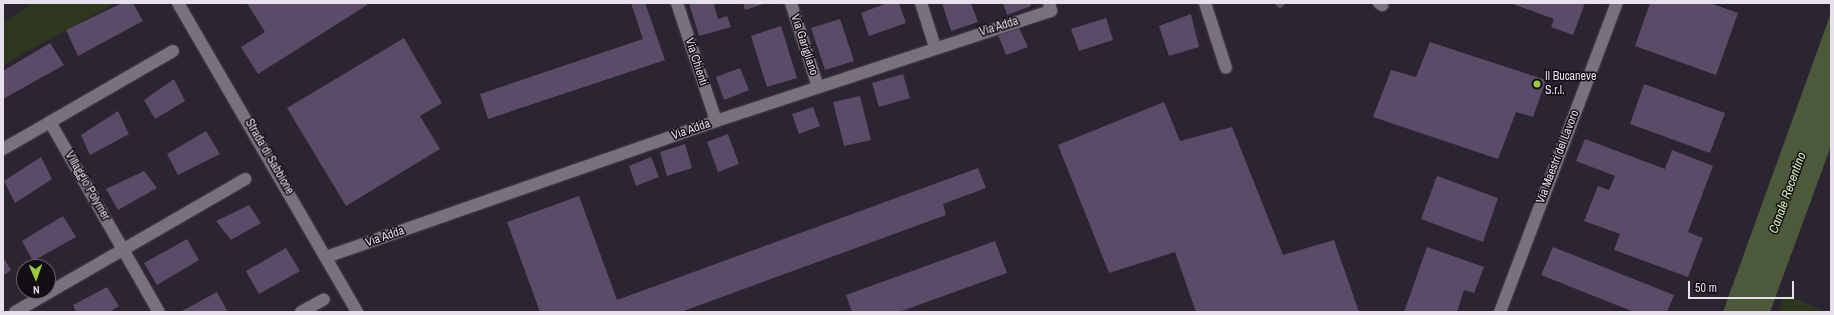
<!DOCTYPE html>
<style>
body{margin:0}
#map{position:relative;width:1834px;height:315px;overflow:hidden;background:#2b2431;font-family:"Archivo Narrow",sans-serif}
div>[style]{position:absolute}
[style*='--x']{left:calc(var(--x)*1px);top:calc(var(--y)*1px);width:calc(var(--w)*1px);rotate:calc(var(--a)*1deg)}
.green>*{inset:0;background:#2c371e}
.water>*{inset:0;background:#4c5a3b}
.building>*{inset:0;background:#5c4b68}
.roads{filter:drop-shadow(0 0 1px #46404a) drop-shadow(0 0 1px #46404a)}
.street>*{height:12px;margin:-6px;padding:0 6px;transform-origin:6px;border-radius:6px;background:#797080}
.secondary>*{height:12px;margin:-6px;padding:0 6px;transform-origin:6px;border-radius:6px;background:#797080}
.dots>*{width:11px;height:11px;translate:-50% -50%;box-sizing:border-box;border:2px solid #120e14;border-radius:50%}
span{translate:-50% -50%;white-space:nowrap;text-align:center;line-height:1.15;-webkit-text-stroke:3px #120e14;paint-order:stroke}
.street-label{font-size:12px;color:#e6e1ea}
.poi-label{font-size:12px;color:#e6e1ea}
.left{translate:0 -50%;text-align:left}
.water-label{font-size:13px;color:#d6efb5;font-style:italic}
.frame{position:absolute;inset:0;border:4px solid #e6e1ea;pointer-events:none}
.north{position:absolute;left:16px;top:259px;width:40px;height:40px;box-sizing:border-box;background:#120e14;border:1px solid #67626a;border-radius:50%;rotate:178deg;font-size:11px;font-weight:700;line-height:16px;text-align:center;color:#e6e1ea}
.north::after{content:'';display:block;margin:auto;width:14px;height:18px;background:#98cb37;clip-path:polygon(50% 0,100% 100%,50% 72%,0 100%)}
.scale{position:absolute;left:1688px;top:281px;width:106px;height:18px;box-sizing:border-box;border:2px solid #e6e1ea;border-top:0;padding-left:5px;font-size:12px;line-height:14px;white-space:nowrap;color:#e6e1ea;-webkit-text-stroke:3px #120e14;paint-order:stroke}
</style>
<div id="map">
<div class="green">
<i style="clip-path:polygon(33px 3px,115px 3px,3px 65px,3px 22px)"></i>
<i style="clip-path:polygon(1785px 294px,1826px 312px,1827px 312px,1778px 312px)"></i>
</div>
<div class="water">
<i style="clip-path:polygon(1831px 13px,1831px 146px,1770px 312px,1723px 312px)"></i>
</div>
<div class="building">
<i style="clip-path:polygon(122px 3px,133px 3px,143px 21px,78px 56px,66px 30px)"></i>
<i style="clip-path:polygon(247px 3px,366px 3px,367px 5px,258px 74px,241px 47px,265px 32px)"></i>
<i style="clip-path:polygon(631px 3px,645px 3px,665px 60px,488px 119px,480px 94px,643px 39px)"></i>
<i style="clip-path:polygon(689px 3px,719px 3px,714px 5px,718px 19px,727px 16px,731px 27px,699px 36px)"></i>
<i style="clip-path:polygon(743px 3px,766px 3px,745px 10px)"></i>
<i style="clip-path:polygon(887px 3px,899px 3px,906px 23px,869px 36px,861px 13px)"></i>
<i style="clip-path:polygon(942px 3px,971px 3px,978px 22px,951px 31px)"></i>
<i style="clip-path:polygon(1003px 3px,1030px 3px,1031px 6px,1007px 15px)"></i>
<i style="clip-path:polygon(1274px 3px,1286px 3px,1280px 9px)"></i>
<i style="clip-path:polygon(1510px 3px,1585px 3px,1573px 35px,1551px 27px,1554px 19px)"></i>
<i style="clip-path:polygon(1650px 3px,1710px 3px,1738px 13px,1716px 75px,1635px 46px)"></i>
<i style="clip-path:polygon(1191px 14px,1199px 47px,1169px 56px,1159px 26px)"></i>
<i style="clip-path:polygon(1106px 18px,1113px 40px,1079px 51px,1071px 29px)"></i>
<i style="clip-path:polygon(840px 19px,854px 61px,825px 70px,811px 28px)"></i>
<i style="clip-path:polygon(781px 26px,797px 78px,767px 87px,751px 36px)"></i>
<i style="clip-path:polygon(1019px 28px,1028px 47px,1006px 55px,998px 35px)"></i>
<i style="clip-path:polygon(404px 38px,442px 103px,420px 116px,440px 149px,346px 206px,287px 108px)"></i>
<i style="clip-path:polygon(1430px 42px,1546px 80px,1533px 117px,1516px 112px,1498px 159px,1373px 117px,1391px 70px,1416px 77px)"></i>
<i style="clip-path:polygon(50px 43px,64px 65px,3px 99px,3px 71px)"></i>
<i style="clip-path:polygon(740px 68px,749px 90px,724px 100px,716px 77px)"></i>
<i style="clip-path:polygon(903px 74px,910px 98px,879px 107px,872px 83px)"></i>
<i style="clip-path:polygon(174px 79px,185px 101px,155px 119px,144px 100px)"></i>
<i style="clip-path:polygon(1644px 84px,1725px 113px,1710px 153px,1630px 124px)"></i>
<i style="clip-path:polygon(860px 96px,871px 140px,844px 146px,833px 102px)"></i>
<i style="clip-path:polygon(1164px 102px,1180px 141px,1232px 127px,1283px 255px,1334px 240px,1359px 312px,1196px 312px,1175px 252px,1109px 273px,1058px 145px)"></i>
<i style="clip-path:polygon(813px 107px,820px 126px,799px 134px,792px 114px)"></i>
<i style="clip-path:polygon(118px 111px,129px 134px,90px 155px,81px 135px)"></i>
<i style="clip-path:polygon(206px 131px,220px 154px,178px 175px,167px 154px)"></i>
<i style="clip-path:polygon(728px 134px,739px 164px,718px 172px,707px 142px)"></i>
<i style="clip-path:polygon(1585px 139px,1665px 169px,1672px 150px,1713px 166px,1688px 232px,1703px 238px,1688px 277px,1614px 250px,1620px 234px,1584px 221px,1598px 186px,1609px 190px,1615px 176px,1576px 161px)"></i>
<i style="clip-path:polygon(685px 144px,692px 168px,667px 176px,660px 152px)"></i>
<i style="clip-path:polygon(41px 157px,52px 179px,15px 203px,4px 181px)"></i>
<i style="clip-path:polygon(651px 157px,659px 177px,636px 186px,629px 166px)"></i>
<i style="clip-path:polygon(978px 168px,986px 188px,943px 204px,946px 215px,681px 312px,540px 312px,507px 222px,579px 196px,617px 300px)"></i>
<i style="clip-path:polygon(144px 171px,157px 188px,118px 210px,106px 189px)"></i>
<i style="clip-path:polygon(1437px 176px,1498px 198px,1483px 242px,1421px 219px)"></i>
<i style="clip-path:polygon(249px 205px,261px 223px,231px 240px,216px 221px)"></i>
<i style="clip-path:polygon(63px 216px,76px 237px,33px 261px,22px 241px)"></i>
<i style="clip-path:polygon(187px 239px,199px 260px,157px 285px,144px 263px)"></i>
<i style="clip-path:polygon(995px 241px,1007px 273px,899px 312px,852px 312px,846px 295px)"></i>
<i style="clip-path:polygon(1427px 247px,1484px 267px,1474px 293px,1464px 290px,1457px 312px,1404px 312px)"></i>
<i style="clip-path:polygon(1553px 247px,1674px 295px,1667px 312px,1634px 312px,1541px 275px)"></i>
<i style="clip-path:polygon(286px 248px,300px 271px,259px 294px,246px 271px)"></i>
<i style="clip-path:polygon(3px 257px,11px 270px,3px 276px)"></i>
<i style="clip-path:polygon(107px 287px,119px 306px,110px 312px,76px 312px,73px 305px)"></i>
<i style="clip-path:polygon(217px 292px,228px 312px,180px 312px)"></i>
</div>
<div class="roads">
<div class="street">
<i style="--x:677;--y:3;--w:124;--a:71.7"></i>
<i style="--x:791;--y:3;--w:88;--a:72.2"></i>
<i style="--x:921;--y:3;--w:46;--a:72.3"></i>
<i style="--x:1205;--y:3;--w:68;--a:72.1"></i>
<i style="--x:1379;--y:3;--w:4;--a:34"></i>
<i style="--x:50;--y:122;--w:142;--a:-30"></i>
<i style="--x:3;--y:149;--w:54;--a:-29.9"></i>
<i style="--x:50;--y:122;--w:219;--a:60.2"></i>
<i style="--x:326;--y:257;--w:413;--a:-19.2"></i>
<i style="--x:716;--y:121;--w:353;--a:-18.2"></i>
<i style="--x:1051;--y:11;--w:8;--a:-104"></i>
<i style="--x:15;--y:312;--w:266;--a:-30"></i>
<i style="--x:301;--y:312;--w:26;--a:-29"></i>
<i style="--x:1500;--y:312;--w:330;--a:-69.3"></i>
</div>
<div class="secondary">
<i style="--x:178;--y:3;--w:357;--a:59.9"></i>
</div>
</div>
<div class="dots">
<i style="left:1537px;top:84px;background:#98cb37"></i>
</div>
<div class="street-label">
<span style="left:999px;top:27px;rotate:-17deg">Via Adda</span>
<span style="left:804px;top:45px;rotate:72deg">Via Garigliano</span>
<span style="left:696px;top:62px;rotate:72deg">Via Chienti</span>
<span style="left:691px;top:130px;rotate:-19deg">Via Adda</span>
<span style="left:269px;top:157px;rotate:60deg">Strada di Sabbione</span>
<span style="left:1558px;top:157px;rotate:-69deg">Via Maestri del Lavoro</span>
<span style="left:87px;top:186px;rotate:60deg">Villaggio Polymer</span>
<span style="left:385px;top:237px;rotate:-19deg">Via Adda</span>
</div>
<div class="poi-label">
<span class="left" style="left:1545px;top:84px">Il Bucaneve<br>S.r.l.</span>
</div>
<div class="water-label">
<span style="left:1788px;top:193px;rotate:-70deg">Canale Recentino</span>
</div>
<div class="frame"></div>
<div class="north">N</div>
<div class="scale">50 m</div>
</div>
